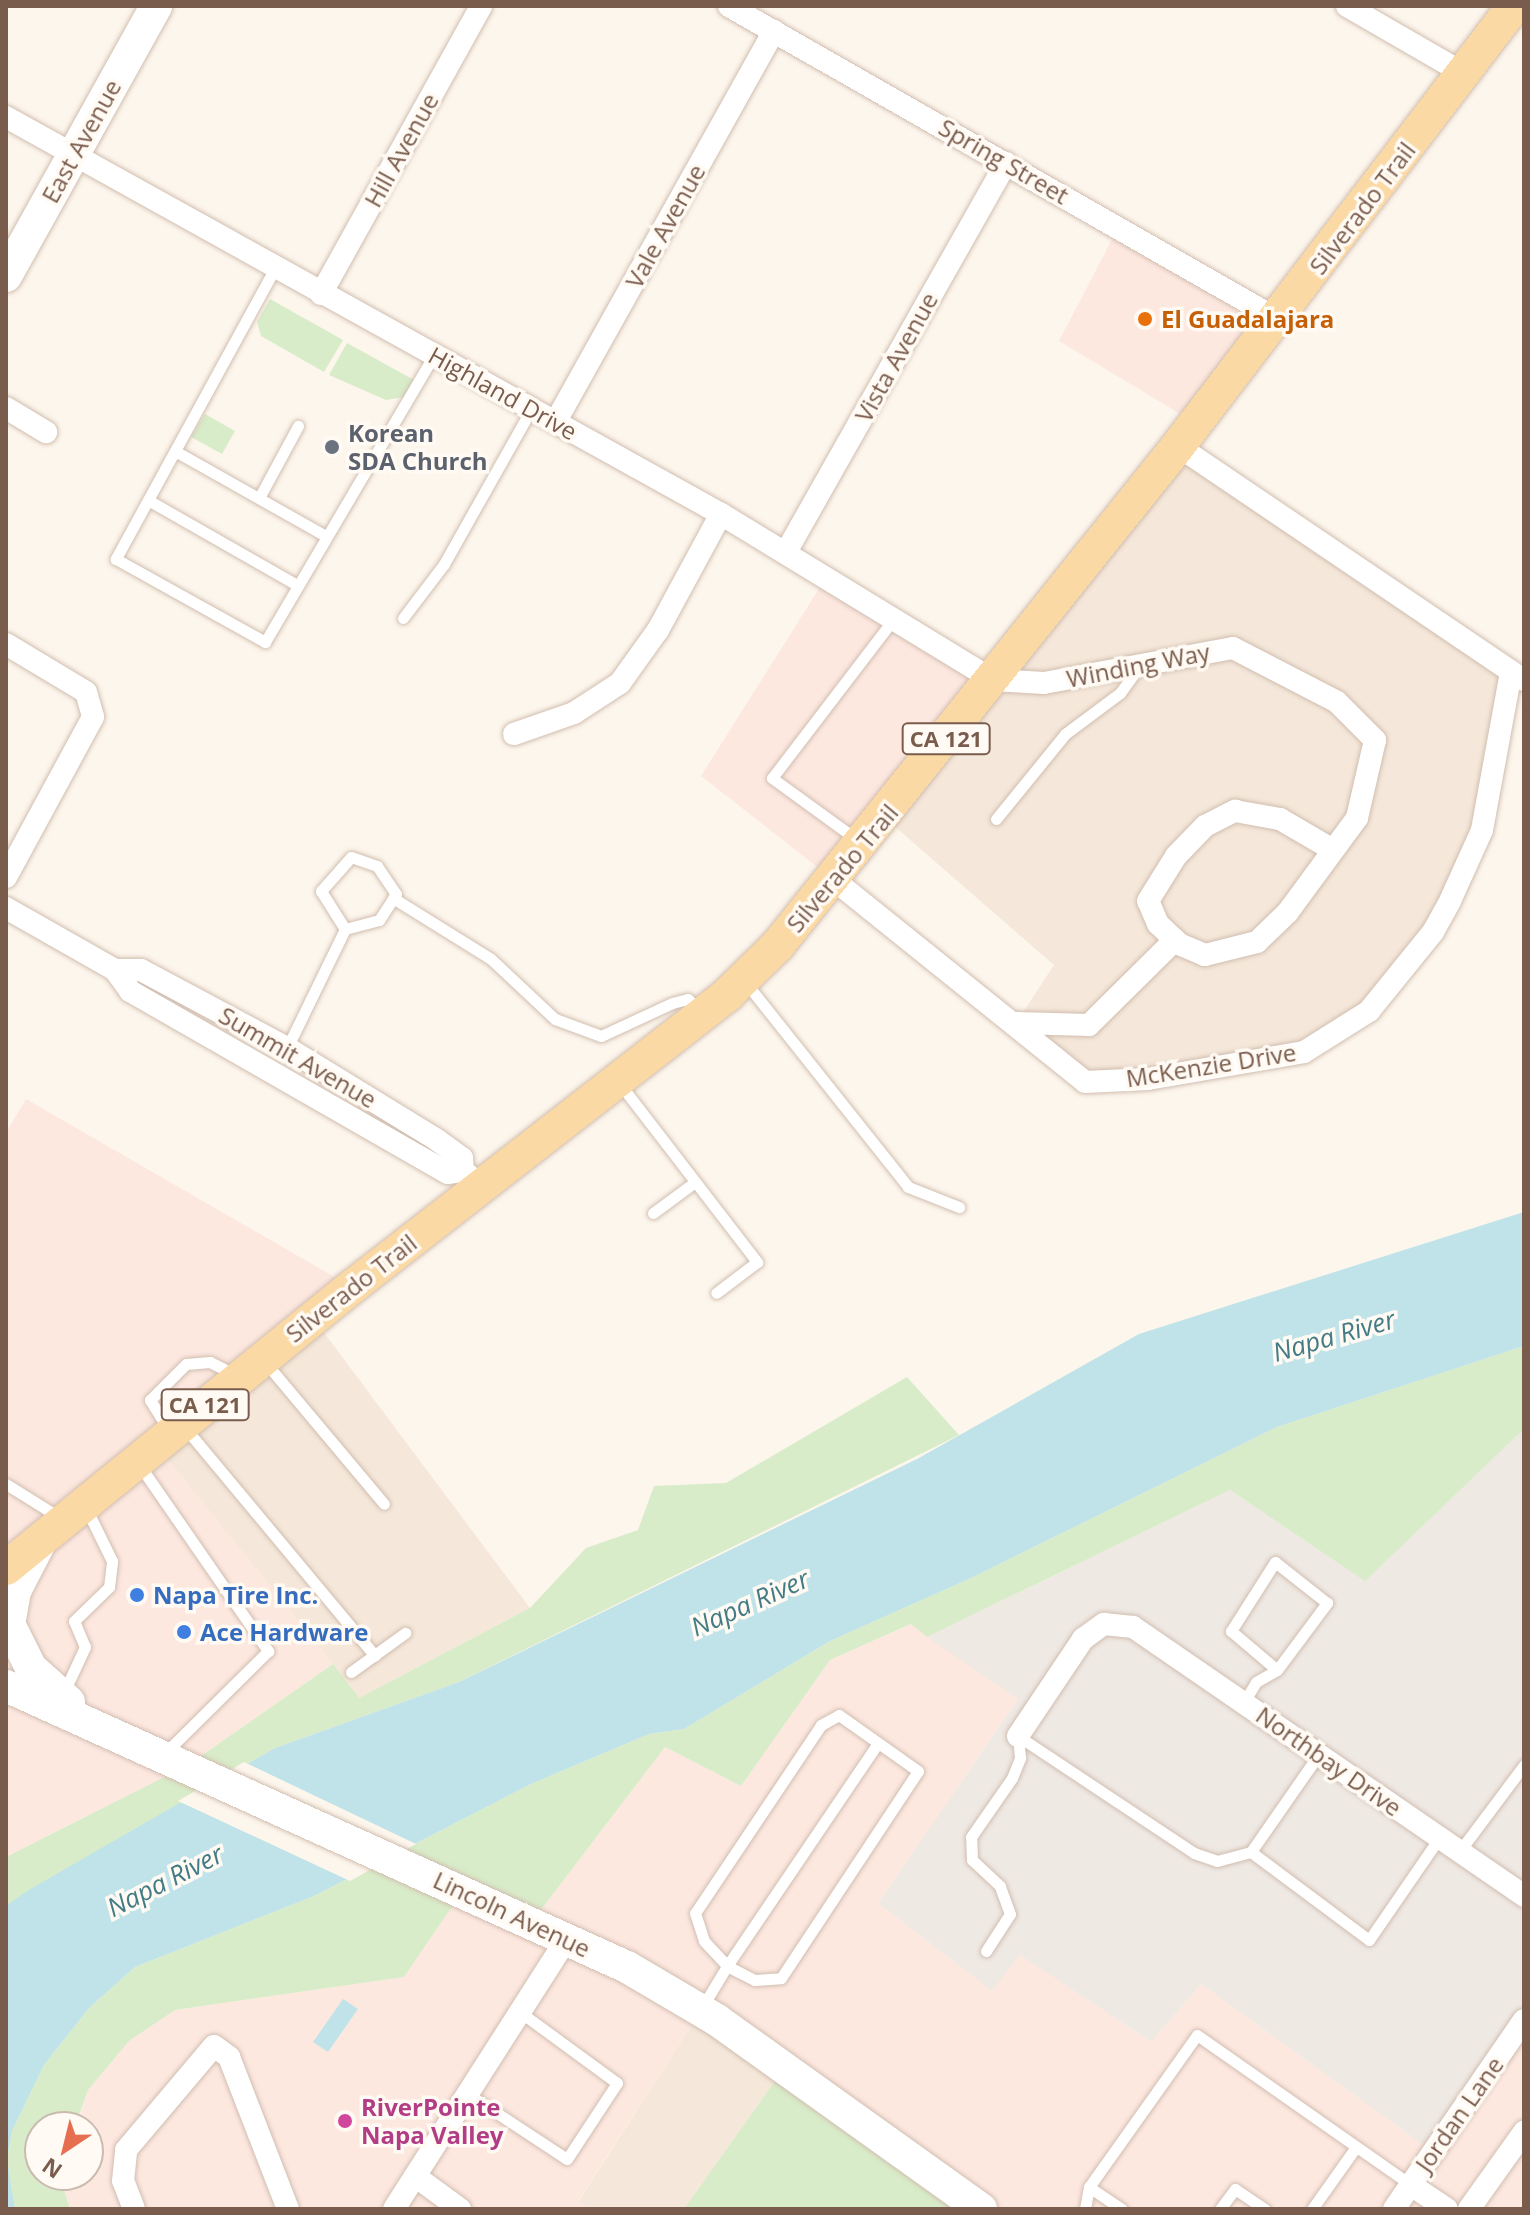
<!DOCTYPE html>
<style>
body{margin:0}
#map{position:relative;width:1530px;height:2215px;overflow:hidden;background:#fdf6ec;font-family:"Open Sans",sans-serif}
div>[style]{position:absolute}
[style*='--x']{left:calc(var(--x)*1px);top:calc(var(--y)*1px);width:calc(var(--w)*1px);rotate:calc(var(--a)*1deg)}
.residential>*{inset:0;background:#f5e8da}
.commercial>*{inset:0;background:#fde8e0}
.industrial>*{inset:0;background:#efe9e4}
.green>*{inset:0;background:#d8ecc9}
.water>*{inset:0;background:#bfe3e8}
.pier>*{inset:0;background:#fdf6ec}
.roads{filter:drop-shadow(0 0 2px #d1beb0) drop-shadow(0 0 2px #d1beb0)}
.lane>*{height:11px;margin:-5.5px;padding:0 5.5px;transform-origin:5.5px;border-radius:5.5px;background:#fff}
.street>*{height:22px;margin:-11px;padding:0 11px;transform-origin:11px;border-radius:11px;background:#fff}
.secondary>*{height:32px;margin:-16px;padding:0 16px;transform-origin:16px;border-radius:16px;background:#fff}
.primary>*{height:34px;margin:-17px;padding:0 17px;transform-origin:17px;border-radius:17px;background:#fbd9a5}
.dots>*{width:22px;height:22px;translate:-50% -50%;box-sizing:border-box;border:4px solid #fffaf3;border-radius:50%}
span{translate:-50% -50%;white-space:nowrap;text-align:center;line-height:1.15;-webkit-text-stroke:7px #fffaf3;paint-order:stroke}
.shield-label span{padding:2px 6px;background:#fffaf3;border:2px solid;border-radius:6px;-webkit-text-stroke-width:0}
.shield-label{font-size:22px;color:#7a5c4d;font-weight:700}
.street-label{font-size:24px;color:#7a5c4d}
.food-label{font-size:24px;color:#c56008;font-weight:700}
.left{translate:0 -50%;text-align:left}
.worship-label{font-size:24px;color:#5b616d;font-weight:700}
.shop-label{font-size:24px;color:#366cbe;font-weight:700}
.hotel-label{font-size:24px;color:#b23c85;font-weight:700}
.water-label{font-size:26px;color:#437c86;font-style:italic}
.frame{position:absolute;inset:0;border:8px solid #7a5c4d;pointer-events:none}
.north{position:absolute;left:24px;top:2111px;width:80px;height:80px;box-sizing:border-box;background:#fffaf3;border:2px solid #cabbb1;border-radius:50%;rotate:215deg;font-size:22px;font-weight:700;line-height:32px;text-align:center;color:#7a5c4d}
.north::after{content:'';display:block;margin:auto;width:28px;height:36px;background:#e76f51;clip-path:polygon(50% 0,100% 100%,50% 72%,0 100%)}
</style>
<div id="map">
<div class="residential">
<i style="clip-path:polygon(1185px 438px,1511px 672px,1482px 830px,1450px 901px,1369px 1011px,1304px 1052px,1085px 1082px,1016px 1023px,1054px 965px,885px 818px)"></i>
<i style="clip-path:polygon(313px 1318px,530px 1608px,359px 1698px,155px 1444px)"></i>
<i style="clip-path:polygon(701px 2010px,784px 2068px,684px 2209px,589px 2209px,578px 2202px)"></i>
</div>
<div class="commercial">
<i style="clip-path:polygon(1119px 226px,1260px 310px,1182px 415px,1059px 341px)"></i>
<i style="clip-path:polygon(827px 576px,993px 680px,834px 880px,701px 776px)"></i>
<i style="clip-path:polygon(26px 1099px,352px 1287px,156px 1444px,333px 1664px,188px 1765px,6px 1857px,6px 1686px,31px 1668px,6px 1568px,6px 1133px)"></i>
<i style="clip-path:polygon(912px 1624px,1018px 1699px,878px 1903px,992px 1991px,1019px 1954px,1151px 2042px,1201px 1984px,1433px 2152px,1524px 2020px,1524px 2209px,981px 2209px,701px 2010px,578px 2201px,589px 2209px,70px 2209px,59px 2175px,88px 2175px,88px 2127px,76px 2127px,88px 2090px,129px 2041px,175px 2010px,404px 1977px,462px 1892px,531px 1923px,665px 1747px,741px 1786px,830px 1660px)"></i>
</div>
<div class="industrial">
<i style="clip-path:polygon(1524px 1429px,1524px 2020px,1433px 2152px,1201px 1984px,1151px 2042px,1020px 1955px,992px 1991px,878px 1903px,1018px 1699px,927px 1637px,1230px 1490px,1365px 1580px)"></i>
</div>
<div class="green">
<i style="clip-path:polygon(270px 299px,343px 340px,324px 372px,261px 336px,257px 322px)"></i>
<i style="clip-path:polygon(347px 343px,414px 380px,404px 397px,386px 400px,329px 375px)"></i>
<i style="clip-path:polygon(205px 414px,235px 431px,222px 454px,191px 437px)"></i>
<i style="clip-path:polygon(1524px 1346px,1524px 1429px,1365px 1581px,1230px 1490px,927px 1637px,911px 1624px,830px 1660px,741px 1786px,665px 1747px,531px 1923px,462px 1892px,404px 1977px,175px 2010px,129px 2041px,88px 2090px,75px 2127px,40px 2127px,40px 2175px,59px 2175px,70px 2209px,15px 2209px,7px 2159px,12px 2131px,44px 2065px,89px 2008px,135px 1967px,314px 1896px,531px 1784px,649px 1734px,684px 1729px,830px 1641px,969px 1579px,1277px 1427px)"></i>
<i style="clip-path:polygon(907px 1377px,959px 1435px,459px 1682px,275px 1748px,6px 1906px,6px 1857px,188px 1765px,333px 1664px,359px 1698px,530px 1608px,586px 1548px,638px 1530px,654px 1486px,726px 1483px)"></i>
<i style="clip-path:polygon(784px 2068px,981px 2209px,684px 2209px)"></i>
</div>
<div class="water">
<i style="clip-path:polygon(1524px 1212px,1524px 1346px,1277px 1427px,969px 1579px,830px 1641px,684px 1729px,649px 1734px,531px 1784px,314px 1896px,135px 1967px,89px 2008px,44px 2065px,12px 2131px,7px 2159px,15px 2209px,6px 2209px,6px 1906px,27px 1891px,275px 1748px,459px 1682px,917px 1459px,1139px 1334px)"></i>
<i style="clip-path:polygon(343px 1999px,358px 2009px,328px 2052px,313px 2042px)"></i>
</div>
<div class="pier">
<i style="clip-path:polygon(244px 1762px,416px 1844px,350px 1881px,178px 1801px)"></i>
</div>
<div class="roads">
<div class="lane">
<i style="--x:275;--y:268;--w:332;--a:118.7"></i>
<i style="--x:116;--y:559;--w:171;--a:29.1"></i>
<i style="--x:265;--y:642;--w:333;--a:-59.5"></i>
<i style="--x:175;--y:451;--w:173;--a:29.4"></i>
<i style="--x:259;--y:498;--w:82;--a:-61.6"></i>
<i style="--x:148;--y:500;--w:172;--a:29.7"></i>
<i style="--x:403;--y:618;--w:68;--a:-52.8"></i>
<i style="--x:444;--y:564;--w:179;--a:-60.6"></i>
<i style="--x:996;--y:819;--w:109;--a:-50.9"></i>
<i style="--x:1065;--y:734;--w:69;--a:-36.7"></i>
<i style="--x:1120;--y:693;--w:32;--a:-54"></i>
<i style="--x:856;--y:839;--w:104;--a:-144"></i>
<i style="--x:772;--y:778;--w:203;--a:-52.6"></i>
<i style="--x:393;--y:898;--w:115;--a:31.9"></i>
<i style="--x:491;--y:959;--w:88;--a:43.2"></i>
<i style="--x:555;--y:1019;--w:49;--a:20.3"></i>
<i style="--x:601;--y:1036;--w:78;--a:-24.9"></i>
<i style="--x:672;--y:1003;--w:16;--a:-14"></i>
<i style="--x:688;--y:999;--w:16;--a:47"></i>
<i style="--x:746;--y:983;--w:260;--a:51.5"></i>
<i style="--x:908;--y:1187;--w:55;--a:21.4"></i>
<i style="--x:287;--y:1048;--w:132;--a:-64"></i>
<i style="--x:345;--y:929;--w:45;--a:-122.3"></i>
<i style="--x:321;--y:891;--w:45;--a:-48.6"></i>
<i style="--x:351;--y:857;--w:28;--a:19"></i>
<i style="--x:377;--y:866;--w:34;--a:56"></i>
<i style="--x:396;--y:894;--w:31;--a:123"></i>
<i style="--x:379;--y:920;--w:35;--a:165"></i>
<i style="--x:620;--y:1084;--w:225;--a:52.4"></i>
<i style="--x:757;--y:1262;--w:51;--a:142.9"></i>
<i style="--x:653;--y:1213;--w:52;--a:-36.4"></i>
<i style="--x:265;--y:1362;--w:185;--a:50"></i>
<i style="--x:186;--y:1429;--w:295;--a:50.2"></i>
<i style="--x:170;--y:1432;--w:38;--a:-122"></i>
<i style="--x:150;--y:1400;--w:51;--a:-45"></i>
<i style="--x:186;--y:1364;--w:24;--a:-5"></i>
<i style="--x:210;--y:1362;--w:29;--a:27"></i>
<i style="--x:138;--y:1463;--w:229;--a:55.3"></i>
<i style="--x:268;--y:1651;--w:146;--a:135.3"></i>
<i style="--x:6;--y:1484;--w:66;--a:32"></i>
<i style="--x:351;--y:1672;--w:67;--a:-35.8"></i>
<i style="--x:64;--y:1692;--w:50;--a:-65"></i>
<i style="--x:85;--y:1647;--w:28;--a:-113"></i>
<i style="--x:74;--y:1621;--w:49;--a:-44.2"></i>
<i style="--x:109;--y:1587;--w:26;--a:-83"></i>
<i style="--x:112;--y:1561;--w:61;--a:-116.1"></i>
<i style="--x:1244;--y:1702;--w:23;--a:-59"></i>
<i style="--x:1256;--y:1682;--w:24;--a:-30"></i>
<i style="--x:1277;--y:1670;--w:84;--a:-53.3"></i>
<i style="--x:1327;--y:1603;--w:66;--a:-141.7"></i>
<i style="--x:1275;--y:1562;--w:82;--a:122.5"></i>
<i style="--x:1231;--y:1631;--w:60;--a:40.3"></i>
<i style="--x:1018;--y:1736;--w:211;--a:33.6"></i>
<i style="--x:1194;--y:1853;--w:24;--a:19"></i>
<i style="--x:1217;--y:1861;--w:35;--a:-15"></i>
<i style="--x:1319;--y:1754;--w:119;--a:124.8"></i>
<i style="--x:1251;--y:1852;--w:147;--a:36.7"></i>
<i style="--x:1369;--y:1940;--w:124;--a:-55.5"></i>
<i style="--x:1459;--y:1852;--w:109;--a:-53.2"></i>
<i style="--x:986;--y:1951;--w:44;--a:-57"></i>
<i style="--x:1010;--y:1914;--w:30;--a:-110"></i>
<i style="--x:1000;--y:1886;--w:38;--a:-137"></i>
<i style="--x:972;--y:1860;--w:23;--a:-92"></i>
<i style="--x:971;--y:1837;--w:72;--a:-55.2"></i>
<i style="--x:1012;--y:1778;--w:22;--a:-68"></i>
<i style="--x:1020;--y:1758;--w:22;--a:-95"></i>
<i style="--x:701;--y:2009;--w:50;--a:-58.8"></i>
<i style="--x:727;--y:1966;--w:31;--a:27"></i>
<i style="--x:755;--y:1980;--w:26;--a:-4"></i>
<i style="--x:781;--y:1978;--w:248;--a:-56.5"></i>
<i style="--x:918;--y:1771;--w:97;--a:-144.7"></i>
<i style="--x:839;--y:1715;--w:21;--a:151"></i>
<i style="--x:821;--y:1725;--w:226;--a:123.8"></i>
<i style="--x:695;--y:1913;--w:29;--a:72"></i>
<i style="--x:704;--y:1941;--w:34;--a:47"></i>
<i style="--x:727;--y:1966;--w:269;--a:-55.9"></i>
<i style="--x:468;--y:2094;--w:118;--a:33.3"></i>
<i style="--x:567;--y:2159;--w:91;--a:-56.7"></i>
<i style="--x:617;--y:2083;--w:120;--a:-143.8"></i>
<i style="--x:1089;--y:2187;--w:40;--a:34"></i>
<i style="--x:1085;--y:2209;--w:22;--a:-80"></i>
<i style="--x:1089;--y:2187;--w:186;--a:-54.6"></i>
<i style="--x:1197;--y:2035;--w:261;--a:35"></i>
<i style="--x:1220;--y:2209;--w:25;--a:-53"></i>
<i style="--x:1235;--y:2189;--w:36;--a:34"></i>
<i style="--x:1312;--y:2209;--w:76;--a:-54.6"></i>
</div>
<div class="street">
<i style="--x:729;--y:6;--w:631;--a:29.73"></i>
<i style="--x:1347;--y:6;--w:136;--a:30"></i>
<i style="--x:6;--y:117;--w:818;--a:29.04"></i>
<i style="--x:721;--y:514;--w:319;--a:31.4"></i>
<i style="--x:993;--y:680;--w:51;--a:3.4"></i>
<i style="--x:1044;--y:683;--w:192;--a:-10.5"></i>
<i style="--x:1233;--y:648;--w:117;--a:27.4"></i>
<i style="--x:1337;--y:702;--w:54;--a:45"></i>
<i style="--x:1375;--y:740;--w:80;--a:103"></i>
<i style="--x:1357;--y:818;--w:117;--a:126.3"></i>
<i style="--x:1288;--y:912;--w:43;--a:135.9"></i>
<i style="--x:1257;--y:942;--w:54;--a:166"></i>
<i style="--x:1205;--y:955;--w:28;--a:-157"></i>
<i style="--x:1179;--y:944;--w:29;--a:-136"></i>
<i style="--x:1158;--y:924;--w:25;--a:-113"></i>
<i style="--x:1148;--y:901;--w:53;--a:-58.1"></i>
<i style="--x:1176;--y:856;--w:42;--a:-46"></i>
<i style="--x:1205;--y:826;--w:34;--a:-27"></i>
<i style="--x:1235;--y:811;--w:46;--a:10.1"></i>
<i style="--x:1280;--y:819;--w:61;--a:30.3"></i>
<i style="--x:321;--y:294;--w:329;--a:-60.9"></i>
<i style="--x:6;--y:408;--w:47;--a:31"></i>
<i style="--x:556;--y:421;--w:447;--a:-60.8"></i>
<i style="--x:1178;--y:446;--w:417;--a:34.1"></i>
<i style="--x:786;--y:552;--w:447;--a:-60.5"></i>
<i style="--x:6;--y:644;--w:93;--a:31"></i>
<i style="--x:86;--y:692;--w:26;--a:74"></i>
<i style="--x:93;--y:717;--w:182;--a:118.5"></i>
<i style="--x:514;--y:734;--w:64;--a:-19.3"></i>
<i style="--x:574;--y:713;--w:55;--a:-33.1"></i>
<i style="--x:620;--y:683;--w:65;--a:-54.4"></i>
<i style="--x:658;--y:630;--w:132;--a:-61.5"></i>
<i style="--x:834;--y:880;--w:322;--a:38.8"></i>
<i style="--x:1085;--y:1082;--w:63;--a:-2.7"></i>
<i style="--x:1148;--y:1079;--w:158;--a:-9.8"></i>
<i style="--x:1304;--y:1052;--w:77;--a:-32.2"></i>
<i style="--x:1369;--y:1011;--w:102;--a:-51"></i>
<i style="--x:1433;--y:932;--w:35;--a:-61"></i>
<i style="--x:1450;--y:901;--w:78;--a:-65.7"></i>
<i style="--x:1482;--y:830;--w:161;--a:-79.6"></i>
<i style="--x:6;--y:908;--w:125;--a:29.6"></i>
<i style="--x:115;--y:970;--w:26;--a:54"></i>
<i style="--x:130;--y:991;--w:366;--a:29.8"></i>
<i style="--x:448;--y:1173;--w:15;--a:-8"></i>
<i style="--x:115;--y:970;--w:26;--a:0"></i>
<i style="--x:141;--y:970;--w:166;--a:28.1"></i>
<i style="--x:287;--y:1048;--w:176;--a:31.5"></i>
<i style="--x:437;--y:1140;--w:31;--a:36"></i>
<i style="--x:462;--y:1158;--w:13;--a:86"></i>
<i style="--x:463;--y:1171;--w:11;--a:38"></i>
<i style="--x:1016;--y:1023;--w:73;--a:1.6"></i>
<i style="--x:1089;--y:1025;--w:121;--a:-44.7"></i>
<i style="--x:1018;--y:1736;--w:117;--a:-56.2"></i>
<i style="--x:1083;--y:1639;--w:26;--a:-36"></i>
<i style="--x:1104;--y:1624;--w:29;--a:6"></i>
<i style="--x:1133;--y:1627;--w:475;--a:34.5"></i>
<i style="--x:415;--y:2176;--w:56;--a:36.3"></i>
<i style="--x:1411;--y:2185;--w:43;--a:33.7"></i>
<i style="--x:134;--y:2209;--w:30;--a:-111"></i>
<i style="--x:123;--y:2181;--w:31;--a:-84"></i>
<i style="--x:126;--y:2150;--w:136;--a:-49.8"></i>
<i style="--x:214;--y:2046;--w:19;--a:36"></i>
<i style="--x:229;--y:2057;--w:163;--a:68.8"></i>
<i style="--x:394;--y:2209;--w:319;--a:-57.4"></i>
<i style="--x:1394;--y:2209;--w:229;--a:-55.5"></i>
<i style="--x:1469;--y:2209;--w:95;--a:-54.5"></i>
</div>
<div class="secondary">
<i style="--x:6;--y:276;--w:309;--a:-60.9"></i>
<i style="--x:42;--y:1539;--w:59;--a:117.4"></i>
<i style="--x:15;--y:1591;--w:34;--a:100"></i>
<i style="--x:9;--y:1624;--w:49;--a:63.4"></i>
<i style="--x:31;--y:1668;--w:51;--a:41.8"></i>
<i style="--x:6;--y:1686;--w:682;--a:24.35"></i>
<i style="--x:627;--y:1967;--w:104;--a:30.5"></i>
<i style="--x:717;--y:2020;--w:325;--a:35.6"></i>
</div>
<div class="primary">
<i style="--x:6;--y:1568;--w:446;--a:-39.1"></i>
<i style="--x:352;--y:1287;--w:477;--a:-37.9"></i>
<i style="--x:728;--y:994;--w:70;--a:-44.4"></i>
<i style="--x:778;--y:945;--w:640;--a:-51.28"></i>
<i style="--x:1178;--y:446;--w:554;--a:-52.63"></i>
</div>
</div>
<div class="dots">
<i style="left:1145px;top:319px;background:#e8710a"></i>
<i style="left:332px;top:447px;background:#6b7280"></i>
<i style="left:137px;top:1595px;background:#3f7fe0"></i>
<i style="left:184px;top:1632px;background:#3f7fe0"></i>
<i style="left:345px;top:2121px;background:#d1479c"></i>
</div>
<div class="shield-label">
<span style="left:946px;top:739px">CA 121</span>
<span style="left:205px;top:1405px">CA 121</span>
</div>
<div class="street-label">
<span style="left:81px;top:141px;rotate:-61deg">East Avenue</span>
<span style="left:401px;top:150px;rotate:-61deg">Hill Avenue</span>
<span style="left:1004px;top:161px;rotate:30deg">Spring Street</span>
<span style="left:1362px;top:208px;rotate:-53deg">Silverado Trail</span>
<span style="left:665px;top:226px;rotate:-61deg">Vale Avenue</span>
<span style="left:896px;top:357px;rotate:-61deg">Vista Avenue</span>
<span style="left:503px;top:393px;rotate:29deg">Highland Drive</span>
<span style="left:1138px;top:665px;rotate:-11deg">Winding Way</span>
<span style="left:842px;top:868px;rotate:-50deg">Silverado Trail</span>
<span style="left:298px;top:1057px;rotate:30deg">Summit Avenue</span>
<span style="left:1211px;top:1065px;rotate:-9deg">McKenzie Drive</span>
<span style="left:351px;top:1288px;rotate:-38deg">Silverado Trail</span>
<span style="left:1329px;top:1761px;rotate:35deg">Northbay Drive</span>
<span style="left:512px;top:1914px;rotate:25deg">Lincoln Avenue</span>
<span style="left:1459px;top:2114px;rotate:-55deg">Jordan Lane</span>
</div>
<div class="food-label">
<span class="left" style="left:1161px;top:319px">El Guadalajara</span>
</div>
<div class="worship-label">
<span class="left" style="left:348px;top:447px">Korean<br>SDA Church</span>
</div>
<div class="shop-label">
<span class="left" style="left:153px;top:1595px">Napa Tire Inc.</span>
<span class="left" style="left:200px;top:1632px">Ace Hardware</span>
</div>
<div class="hotel-label">
<span class="left" style="left:361px;top:2121px">RiverPointe<br>Napa Valley</span>
</div>
<div class="water-label">
<span style="left:1334px;top:1336px;rotate:-16deg">Napa River</span>
<span style="left:750px;top:1603px;rotate:-24deg">Napa River</span>
<span style="left:165px;top:1881px;rotate:-27deg">Napa River</span>
</div>
<div class="frame"></div>
<div class="north">N</div>
</div>
